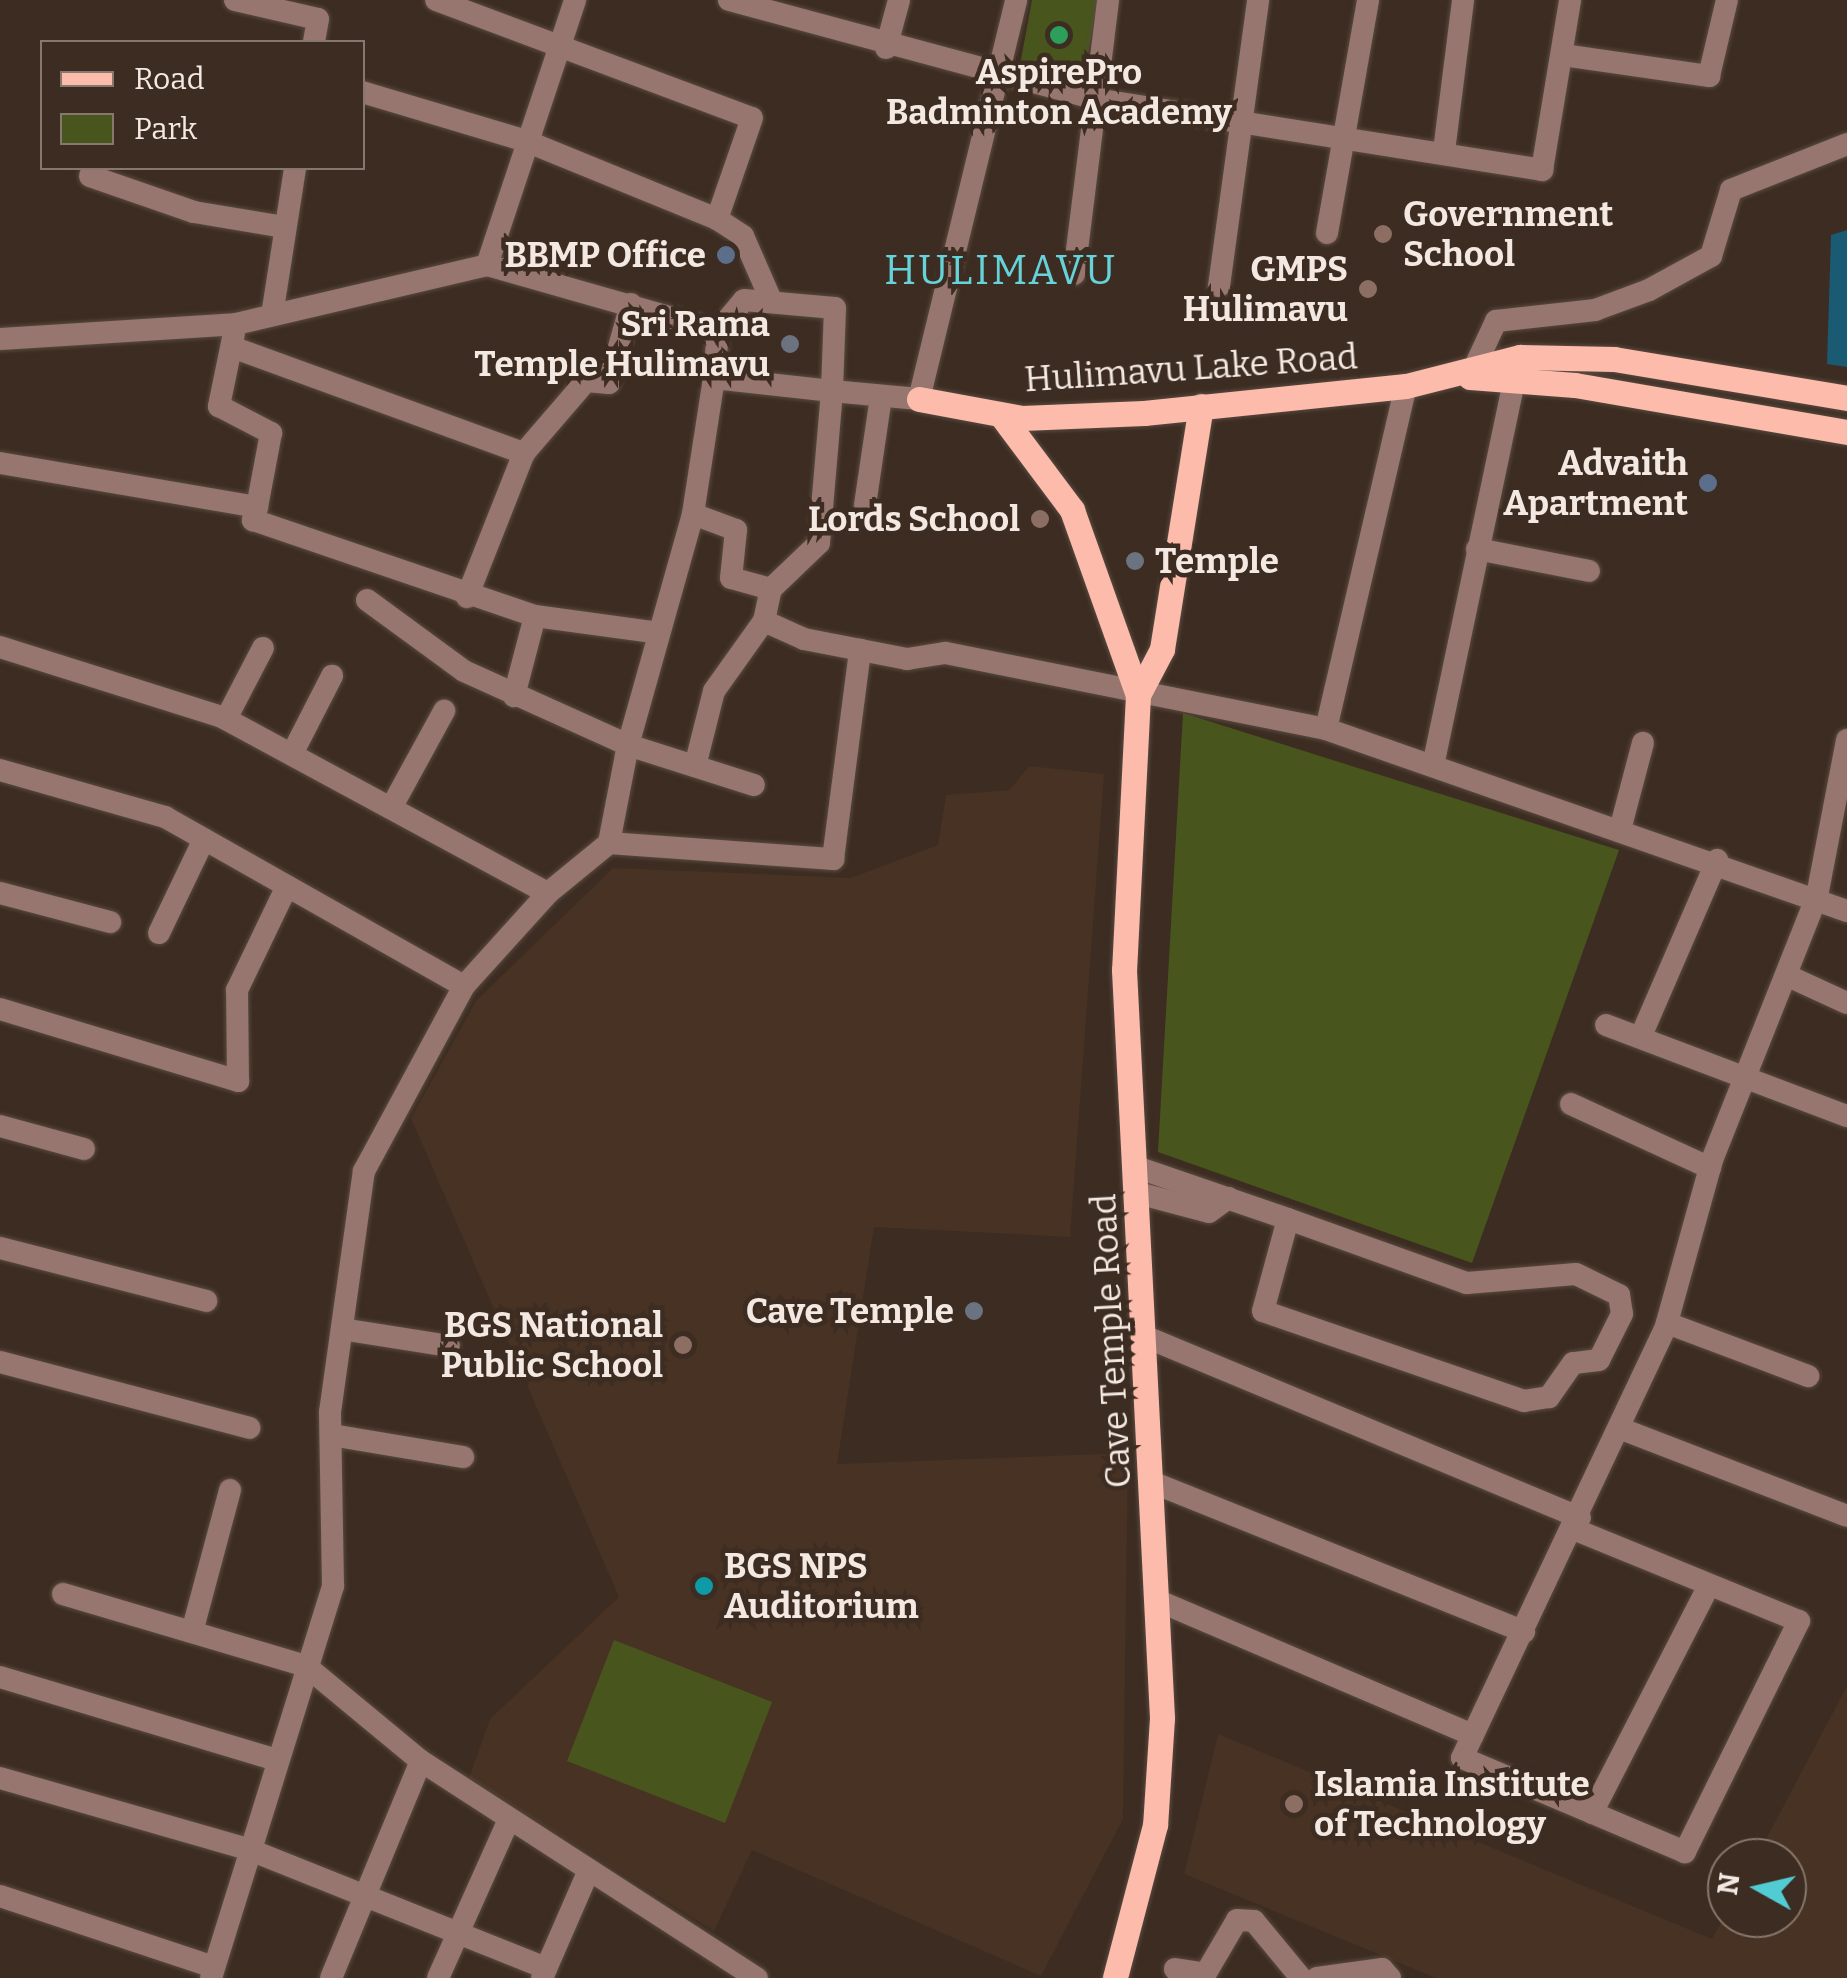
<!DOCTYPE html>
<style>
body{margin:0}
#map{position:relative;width:1847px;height:1978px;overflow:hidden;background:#3c2c21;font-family:Bitter,serif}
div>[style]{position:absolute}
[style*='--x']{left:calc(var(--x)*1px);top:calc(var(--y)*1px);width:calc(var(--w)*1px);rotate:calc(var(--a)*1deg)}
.built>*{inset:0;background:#483223}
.green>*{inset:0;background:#48561d}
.water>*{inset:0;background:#1a5a73}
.roads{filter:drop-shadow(0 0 2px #594a40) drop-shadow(0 0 2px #594a40)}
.minor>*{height:22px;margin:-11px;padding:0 11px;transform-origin:11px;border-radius:11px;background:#96766e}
.major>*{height:25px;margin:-12.5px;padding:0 12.5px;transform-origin:12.5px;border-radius:12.5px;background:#fdbbab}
.dots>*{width:28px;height:28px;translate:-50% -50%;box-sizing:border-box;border:5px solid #3c2c21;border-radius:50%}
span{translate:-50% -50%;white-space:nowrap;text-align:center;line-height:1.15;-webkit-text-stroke:9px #3c2c21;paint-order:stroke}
.poi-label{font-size:35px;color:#f4e9e2;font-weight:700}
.left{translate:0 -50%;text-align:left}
.right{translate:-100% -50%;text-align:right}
.street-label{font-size:35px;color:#f4e9e2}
.quarter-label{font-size:40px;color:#66d2d9;letter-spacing:2.5px}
.legend{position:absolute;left:40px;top:40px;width:325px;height:130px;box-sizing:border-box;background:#3c2c21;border:2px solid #86786e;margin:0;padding:12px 18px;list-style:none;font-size:30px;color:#f4e9e2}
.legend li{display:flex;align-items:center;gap:20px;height:50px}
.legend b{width:50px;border:2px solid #86786e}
.north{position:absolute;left:1707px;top:1838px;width:100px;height:100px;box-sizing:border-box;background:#3c2c21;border:2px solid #86786e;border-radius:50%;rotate:278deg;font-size:28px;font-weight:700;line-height:40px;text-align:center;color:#f4e9e2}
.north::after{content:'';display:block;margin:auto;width:35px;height:45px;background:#51ccd3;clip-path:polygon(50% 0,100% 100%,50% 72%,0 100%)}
</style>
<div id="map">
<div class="built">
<i style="clip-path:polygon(1029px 766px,1104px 774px,1070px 1237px,874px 1227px,837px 1464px,1128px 1453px,1123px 1819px,1041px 1976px,752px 1850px,714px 1931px,469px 1778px,490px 1719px,619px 1597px,411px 1118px,476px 1001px,613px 868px,851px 878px,938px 845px,946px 795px,1010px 790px)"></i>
<i style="clip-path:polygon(1847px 1686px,1847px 1978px,1436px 1978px,1184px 1874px,1218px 1734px,1712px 1939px,1727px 1912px,1787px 1918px,1787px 1858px,1756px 1858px)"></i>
</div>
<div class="green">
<i style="clip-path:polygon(1032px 0,1098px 0,1083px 82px,1019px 70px)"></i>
<i style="clip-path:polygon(1183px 713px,1619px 850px,1472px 1263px,1158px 1152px)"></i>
<i style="clip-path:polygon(614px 1640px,772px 1702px,725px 1823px,567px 1761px)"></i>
</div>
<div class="water">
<i style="clip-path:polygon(1847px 230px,1847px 367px,1827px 364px,1831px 235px)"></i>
</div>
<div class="roads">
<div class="minor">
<i style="--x:235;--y:0;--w:85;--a:12.9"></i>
<i style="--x:318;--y:19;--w:23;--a:100"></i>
<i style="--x:436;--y:0;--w:337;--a:20.5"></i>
<i style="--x:752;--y:118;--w:107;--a:109.1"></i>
<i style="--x:729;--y:0;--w:379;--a:15.1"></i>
<i style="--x:1095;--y:99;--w:453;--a:9"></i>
<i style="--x:1542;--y:170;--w:172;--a:-80.6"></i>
<i style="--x:886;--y:48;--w:50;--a:-74.8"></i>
<i style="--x:1563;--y:55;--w:148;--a:8.2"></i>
<i style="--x:1709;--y:76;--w:78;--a:-76.7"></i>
<i style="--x:362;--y:92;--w:171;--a:16.6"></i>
<i style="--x:526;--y:141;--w:206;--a:22.2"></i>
<i style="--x:717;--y:219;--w:31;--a:33"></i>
<i style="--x:743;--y:236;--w:70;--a:66.4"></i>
<i style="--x:1444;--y:151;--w:152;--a:-82.8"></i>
<i style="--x:90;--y:176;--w:110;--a:19.1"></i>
<i style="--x:194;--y:212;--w:92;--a:9.4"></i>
<i style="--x:1327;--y:233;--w:237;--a:-80"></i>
<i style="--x:487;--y:265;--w:279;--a:-71.6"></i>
<i style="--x:1074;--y:274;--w:276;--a:-82.9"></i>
<i style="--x:1219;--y:286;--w:289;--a:-82.2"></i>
<i style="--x:744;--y:300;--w:91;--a:5"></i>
<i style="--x:835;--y:308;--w:83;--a:92.1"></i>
<i style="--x:832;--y:391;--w:119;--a:-173.7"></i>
<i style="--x:714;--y:378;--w:47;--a:-85.1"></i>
<i style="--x:718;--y:331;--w:40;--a:-50"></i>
<i style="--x:273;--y:309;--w:143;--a:-81.1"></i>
<i style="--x:234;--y:333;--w:75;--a:101.6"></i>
<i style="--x:219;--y:406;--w:59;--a:27.4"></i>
<i style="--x:271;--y:433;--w:75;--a:100.7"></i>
<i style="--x:0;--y:339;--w:236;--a:-3.6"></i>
<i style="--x:236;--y:324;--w:258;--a:-13.2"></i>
<i style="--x:487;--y:265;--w:240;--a:15.9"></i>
<i style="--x:232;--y:347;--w:311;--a:20"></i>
<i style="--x:524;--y:453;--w:155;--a:111.6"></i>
<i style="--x:1470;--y:377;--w:62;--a:-65.1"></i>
<i style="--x:1496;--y:321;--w:100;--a:-6.3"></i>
<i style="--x:1595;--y:310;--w:58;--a:-20.3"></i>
<i style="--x:1649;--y:290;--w:71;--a:-28.7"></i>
<i style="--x:1711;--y:256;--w:69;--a:-73.1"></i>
<i style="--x:1731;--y:190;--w:125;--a:-21.6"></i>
<i style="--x:714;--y:378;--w:138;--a:98.8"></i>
<i style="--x:693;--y:514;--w:240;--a:105.7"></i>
<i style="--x:628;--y:745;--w:132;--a:17.6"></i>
<i style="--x:524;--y:453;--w:95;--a:-49.3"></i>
<i style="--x:586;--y:381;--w:23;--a:5"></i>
<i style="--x:609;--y:383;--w:82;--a:-74.4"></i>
<i style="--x:0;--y:463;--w:261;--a:9.7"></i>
<i style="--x:257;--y:507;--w:14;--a:107"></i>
<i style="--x:253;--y:520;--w:298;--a:18.8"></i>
<i style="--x:535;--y:616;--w:83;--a:104.7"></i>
<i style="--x:865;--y:505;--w:110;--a:-81.6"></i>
<i style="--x:693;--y:514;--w:46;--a:20.4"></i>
<i style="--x:736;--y:530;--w:48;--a:95.9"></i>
<i style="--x:731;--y:578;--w:41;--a:15.4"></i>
<i style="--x:1477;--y:549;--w:114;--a:11.1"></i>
<i style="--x:367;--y:600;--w:120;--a:36.2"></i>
<i style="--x:464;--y:671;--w:180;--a:24.3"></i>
<i style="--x:628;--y:745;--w:100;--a:101"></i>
<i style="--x:535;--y:616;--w:125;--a:7.8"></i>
<i style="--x:764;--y:621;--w:44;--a:24.2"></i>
<i style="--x:804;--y:639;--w:105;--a:11"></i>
<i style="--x:907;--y:659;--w:39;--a:-9"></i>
<i style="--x:946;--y:653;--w:388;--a:11.3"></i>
<i style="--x:1326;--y:729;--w:552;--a:19.26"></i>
<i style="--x:0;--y:647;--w:233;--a:17.5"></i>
<i style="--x:222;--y:717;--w:370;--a:28.4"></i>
<i style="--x:226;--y:719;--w:80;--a:-62.5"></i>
<i style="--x:1326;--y:729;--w:352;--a:-76.9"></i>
<i style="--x:292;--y:754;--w:88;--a:-62.9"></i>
<i style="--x:1434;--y:761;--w:383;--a:-78.1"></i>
<i style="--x:695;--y:766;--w:77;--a:-75.8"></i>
<i style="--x:714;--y:691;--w:86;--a:-54.5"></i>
<i style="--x:764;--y:621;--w:33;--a:-78"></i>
<i style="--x:771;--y:589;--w:66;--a:-43.8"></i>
<i style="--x:819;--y:543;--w:153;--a:-85.1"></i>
<i style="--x:832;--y:391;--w:87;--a:5.3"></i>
<i style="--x:919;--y:399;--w:411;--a:-76.3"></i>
<i style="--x:0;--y:770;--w:172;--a:15.9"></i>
<i style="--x:165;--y:817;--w:343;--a:29.5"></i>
<i style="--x:391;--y:808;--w:111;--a:-61.3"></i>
<i style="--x:1621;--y:826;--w:86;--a:-75.2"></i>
<i style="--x:0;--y:893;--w:114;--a:14.8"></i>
<i style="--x:159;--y:933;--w:104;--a:-64.4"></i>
<i style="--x:1786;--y:975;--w:67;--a:24.7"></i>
<i style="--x:0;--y:1009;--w:249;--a:16.8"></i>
<i style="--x:238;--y:1081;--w:91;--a:-90.6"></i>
<i style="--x:237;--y:990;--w:115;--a:-64.3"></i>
<i style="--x:1606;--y:1025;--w:258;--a:20.7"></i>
<i style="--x:1641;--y:1036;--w:192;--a:-66.6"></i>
<i style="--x:1571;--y:1104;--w:153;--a:24.7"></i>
<i style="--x:0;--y:1126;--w:87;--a:15.3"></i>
<i style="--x:1136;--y:1167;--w:161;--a:18.9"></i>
<i style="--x:1288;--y:1219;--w:190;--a:19.7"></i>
<i style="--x:1467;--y:1283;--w:109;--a:-4.7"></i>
<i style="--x:1576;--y:1274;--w:48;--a:26"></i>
<i style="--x:1619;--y:1295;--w:19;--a:81"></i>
<i style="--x:1622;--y:1314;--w:51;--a:116.6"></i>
<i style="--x:1599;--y:1360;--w:26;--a:173"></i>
<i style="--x:1573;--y:1363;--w:42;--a:125.2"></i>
<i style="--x:1549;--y:1397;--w:25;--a:171"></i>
<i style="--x:1524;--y:1401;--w:276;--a:-161"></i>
<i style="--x:1263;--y:1311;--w:95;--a:-74.8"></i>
<i style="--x:1138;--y:1193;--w:73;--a:15"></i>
<i style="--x:1209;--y:1212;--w:24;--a:-36"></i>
<i style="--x:0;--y:1248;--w:213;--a:14.4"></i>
<i style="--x:1667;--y:1323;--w:151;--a:20.6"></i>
<i style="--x:342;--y:1329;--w:108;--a:9"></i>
<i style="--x:1146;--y:1337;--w:470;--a:22.6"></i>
<i style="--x:0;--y:1362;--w:258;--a:14.8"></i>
<i style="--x:1619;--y:1428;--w:244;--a:21.1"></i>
<i style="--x:331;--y:1435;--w:134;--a:9.5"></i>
<i style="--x:1154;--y:1483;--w:399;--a:21.9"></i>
<i style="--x:1576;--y:1530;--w:241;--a:22.2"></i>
<i style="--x:1799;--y:1621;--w:258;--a:116.3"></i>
<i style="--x:1685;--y:1852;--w:242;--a:-157.1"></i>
<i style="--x:1462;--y:1758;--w:478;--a:-64.7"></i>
<i style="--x:1666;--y:1326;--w:172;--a:-74.5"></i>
<i style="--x:1712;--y:1160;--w:284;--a:-68.3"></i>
<i style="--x:1817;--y:896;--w:159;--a:-79.1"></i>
<i style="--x:63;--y:1594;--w:253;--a:16.5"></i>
<i style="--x:306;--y:1666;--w:149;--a:39.6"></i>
<i style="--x:421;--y:1761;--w:400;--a:32.9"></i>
<i style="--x:1161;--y:1602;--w:339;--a:23.1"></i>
<i style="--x:192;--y:1632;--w:147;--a:-75"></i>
<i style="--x:0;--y:1677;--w:285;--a:16.7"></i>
<i style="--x:0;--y:1778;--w:258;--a:16"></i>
<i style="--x:248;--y:1849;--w:321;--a:21.8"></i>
<i style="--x:1592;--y:1813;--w:256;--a:-62.8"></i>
<i style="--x:0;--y:1896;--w:225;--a:18.4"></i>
<i style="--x:1175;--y:1969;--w:30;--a:9"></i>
<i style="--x:211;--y:1978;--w:411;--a:-72.7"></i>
<i style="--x:333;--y:1586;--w:174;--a:-91"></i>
<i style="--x:330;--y:1412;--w:243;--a:-82"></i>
<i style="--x:364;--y:1171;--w:210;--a:-61.6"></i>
<i style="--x:464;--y:986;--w:125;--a:-47.9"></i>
<i style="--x:548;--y:893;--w:79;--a:-39.3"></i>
<i style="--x:609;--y:843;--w:225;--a:4.1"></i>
<i style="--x:833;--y:859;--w:211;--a:-82.6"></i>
<i style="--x:331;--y:1978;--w:235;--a:-67.5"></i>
<i style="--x:438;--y:1978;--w:174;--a:-65.9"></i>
<i style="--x:542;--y:1978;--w:118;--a:-66.5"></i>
<i style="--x:1203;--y:1978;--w:67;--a:-59.6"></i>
<i style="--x:1237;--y:1920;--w:17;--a:3"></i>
<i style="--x:1254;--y:1921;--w:74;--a:50.5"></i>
<i style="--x:1317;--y:1978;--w:66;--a:-7.9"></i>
<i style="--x:1382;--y:1969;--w:12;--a:48"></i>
</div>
<div class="major">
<i style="--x:1470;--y:377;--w:105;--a:4.4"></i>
<i style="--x:1575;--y:385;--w:276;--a:9.8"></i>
<i style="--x:919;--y:399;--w:105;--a:10.5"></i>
<i style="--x:1022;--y:418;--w:122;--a:-2.3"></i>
<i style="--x:1144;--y:413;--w:263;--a:-5.9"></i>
<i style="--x:1406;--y:386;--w:118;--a:-14.3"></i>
<i style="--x:1520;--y:357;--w:94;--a:1.2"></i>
<i style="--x:1614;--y:359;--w:236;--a:9.5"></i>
<i style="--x:1001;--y:415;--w:119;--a:53.2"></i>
<i style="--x:1072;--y:510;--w:196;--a:70.4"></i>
<i style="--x:1138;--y:695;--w:275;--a:92.9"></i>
<i style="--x:1124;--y:970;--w:749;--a:87.09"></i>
<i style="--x:1162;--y:1718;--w:107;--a:93.7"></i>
<i style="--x:1155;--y:1825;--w:158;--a:104.7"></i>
<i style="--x:1138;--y:695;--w:52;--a:-62.4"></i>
<i style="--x:1162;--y:649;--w:246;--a:-80.9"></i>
</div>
</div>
<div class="dots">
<i style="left:1059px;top:35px;background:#2e9e5b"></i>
<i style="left:1383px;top:234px;background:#8d6e63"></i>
<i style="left:726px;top:255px;background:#5c6f8a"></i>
<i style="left:1368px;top:289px;background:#8d6e63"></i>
<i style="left:790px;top:344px;background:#6b7280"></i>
<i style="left:1708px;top:483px;background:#5c6f8a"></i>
<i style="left:1040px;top:519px;background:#8d6e63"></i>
<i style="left:1135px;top:561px;background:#6b7280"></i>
<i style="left:974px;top:1311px;background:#6b7280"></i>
<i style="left:683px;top:1345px;background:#8d6e63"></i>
<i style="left:704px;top:1586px;background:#0f9aa8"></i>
<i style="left:1294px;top:1804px;background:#8d6e63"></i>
</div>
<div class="poi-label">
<span style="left:1059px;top:92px">AspirePro<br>Badminton Academy</span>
<span class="left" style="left:1403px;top:234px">Government<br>School</span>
<span class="right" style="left:706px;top:255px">BBMP Office</span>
<span class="right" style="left:1348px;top:289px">GMPS<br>Hulimavu</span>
<span class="right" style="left:770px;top:344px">Sri Rama<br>Temple Hulimavu</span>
<span class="right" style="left:1688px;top:483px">Advaith<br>Apartment</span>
<span class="right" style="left:1020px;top:519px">Lords School</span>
<span class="left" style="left:1155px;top:561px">Temple</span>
<span class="right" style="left:954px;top:1311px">Cave Temple</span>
<span class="right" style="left:663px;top:1345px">BGS National<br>Public School</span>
<span class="left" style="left:724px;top:1586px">BGS NPS<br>Auditorium</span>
<span class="left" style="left:1314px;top:1804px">Islamia Institute<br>of Technology</span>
</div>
<div class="street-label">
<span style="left:1191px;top:368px;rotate:-4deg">Hulimavu Lake Road</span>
<span style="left:1111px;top:1341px;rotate:-93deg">Cave Temple Road</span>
</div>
<div class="quarter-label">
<span style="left:1001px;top:271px">HULIMAVU</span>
</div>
<ul class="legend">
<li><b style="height:12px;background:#fdbbab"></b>Road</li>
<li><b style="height:28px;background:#48561d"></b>Park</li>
</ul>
<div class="north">N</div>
</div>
